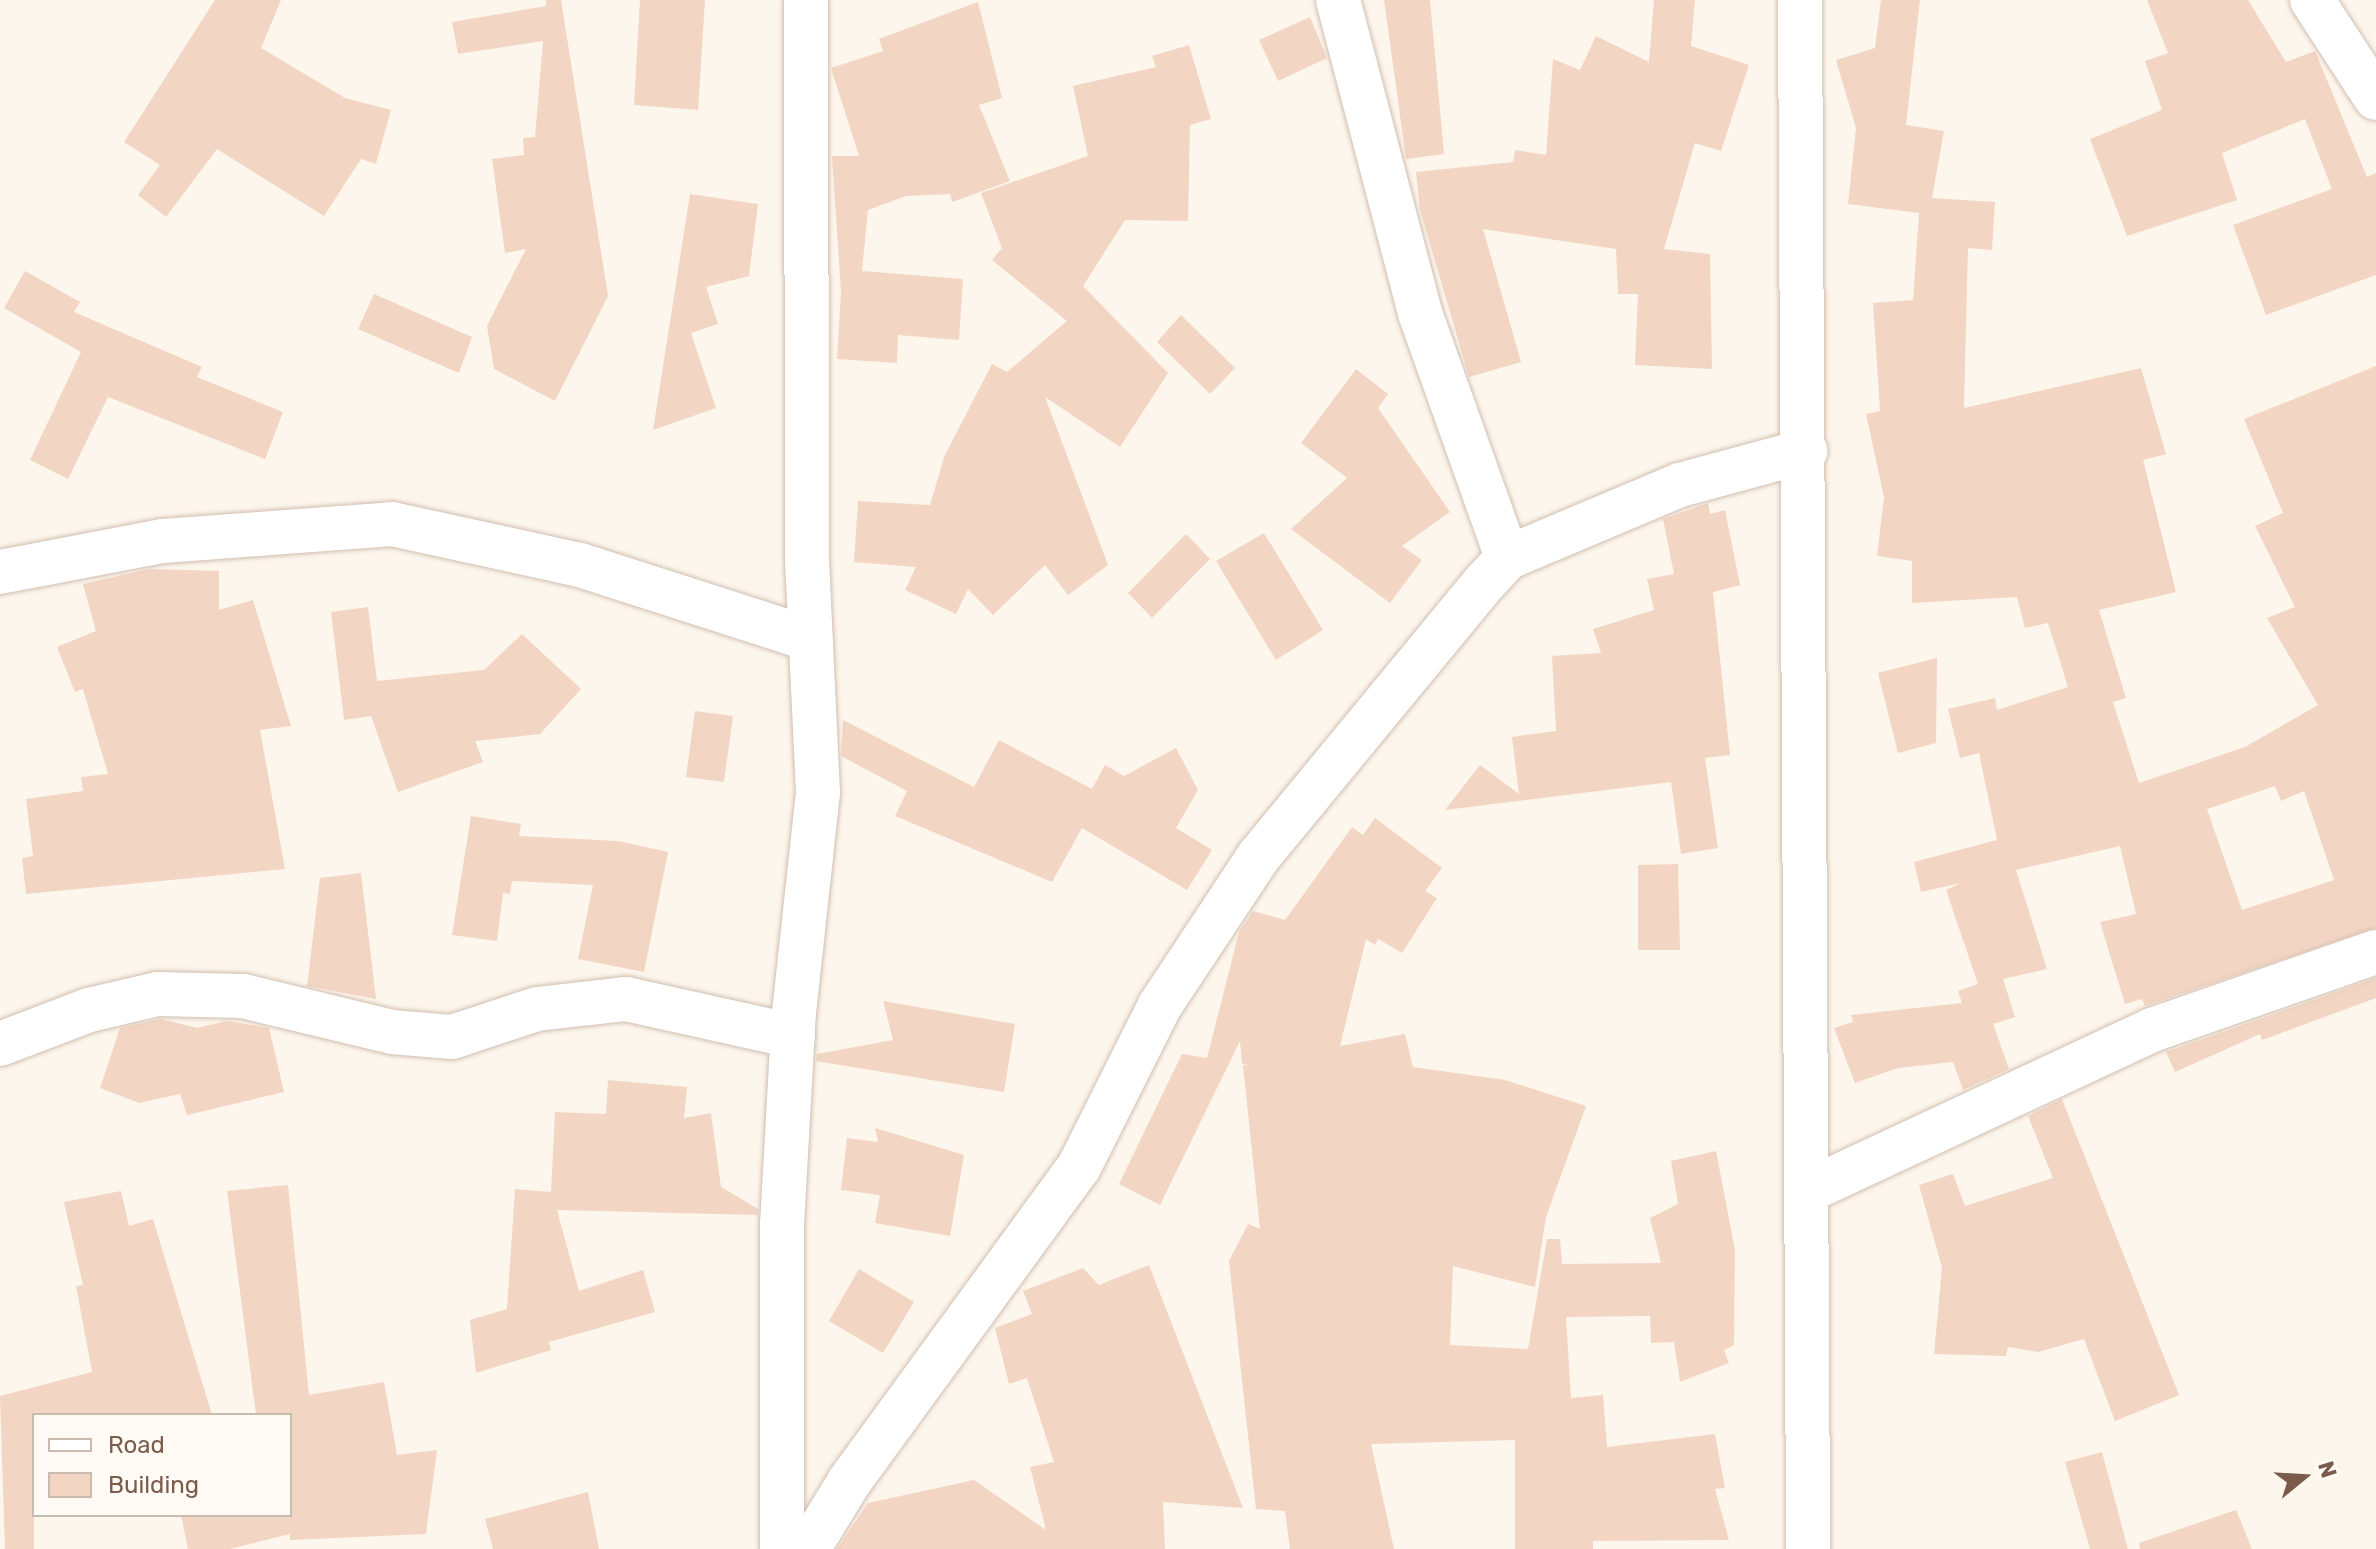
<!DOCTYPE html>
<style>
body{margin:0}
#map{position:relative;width:2376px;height:1549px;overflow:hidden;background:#fdf6ec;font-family:Rubik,sans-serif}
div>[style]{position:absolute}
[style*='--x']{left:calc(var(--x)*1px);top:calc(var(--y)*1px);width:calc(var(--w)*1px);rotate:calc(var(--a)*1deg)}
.building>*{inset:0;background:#f3d5c3}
.roads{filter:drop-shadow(0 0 2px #d1beb0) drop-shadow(0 0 2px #d1beb0)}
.street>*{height:44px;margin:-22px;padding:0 22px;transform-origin:22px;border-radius:22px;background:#fff}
.secondary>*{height:44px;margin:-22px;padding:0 22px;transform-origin:22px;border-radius:22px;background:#fff}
span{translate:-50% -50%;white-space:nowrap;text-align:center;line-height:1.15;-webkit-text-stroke:8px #fffaf3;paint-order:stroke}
.legend{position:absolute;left:32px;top:1413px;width:260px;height:104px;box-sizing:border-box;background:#fffaf3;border:2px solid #cabbb1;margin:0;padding:10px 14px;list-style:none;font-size:24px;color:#7a5c4d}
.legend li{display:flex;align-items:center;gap:16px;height:40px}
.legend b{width:40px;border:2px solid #cabbb1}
.north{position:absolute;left:2264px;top:1437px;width:80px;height:80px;-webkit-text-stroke:6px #fffaf3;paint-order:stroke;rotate:72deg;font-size:22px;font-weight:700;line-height:32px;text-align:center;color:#7a5c4d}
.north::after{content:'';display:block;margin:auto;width:28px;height:36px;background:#7a5c4d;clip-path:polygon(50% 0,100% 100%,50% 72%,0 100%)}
</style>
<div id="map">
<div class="building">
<i style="clip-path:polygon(215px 0,281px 0,261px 48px,345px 98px,391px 110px,376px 164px,361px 159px,324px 216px,217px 149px,166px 217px,138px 195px,160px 165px,124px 142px)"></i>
<i style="clip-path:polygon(546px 0,561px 0,608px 296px,555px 401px,494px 369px,487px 326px,526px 249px,505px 253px,492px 159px,524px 155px,523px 138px,535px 137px,543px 41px,458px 54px,452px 22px,546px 6px)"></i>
<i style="clip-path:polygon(640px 0,705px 0,698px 110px,634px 105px)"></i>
<i style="clip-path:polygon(1384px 0,1430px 0,1444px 154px,1406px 159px)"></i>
<i style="clip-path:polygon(1654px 0,1695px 0,1691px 46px,1749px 65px,1721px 151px,1695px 143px,1664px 249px,1710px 254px,1712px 369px,1635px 365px,1638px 294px,1618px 294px,1616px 249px,1483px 229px,1521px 362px,1469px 377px,1420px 210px,1416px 172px,1513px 162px,1515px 150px,1546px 155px,1553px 59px,1580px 70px,1596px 36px,1649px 62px)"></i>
<i style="clip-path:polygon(evenodd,1881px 0,1920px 0,1906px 125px,1944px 131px,1932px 198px,1995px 202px,1992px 250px,1968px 248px,1964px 408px,2141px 368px,2166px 454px,2143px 460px,2176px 592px,2099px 610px,2126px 698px,2113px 702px,2139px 783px,2245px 747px,2318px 705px,2267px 618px,2295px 607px,2255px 526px,2283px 513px,2244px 419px,2376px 366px,2376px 928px,2145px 1006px,2142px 999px,2125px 1004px,2100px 922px,2136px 914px,2120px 846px,2016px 870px,2047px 969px,2003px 979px,2015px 1017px,1993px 1024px,2009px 1069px,1963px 1090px,1953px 1062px,1898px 1068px,1855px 1083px,1834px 1028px,1853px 1022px,1851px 1015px,1962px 1003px,1958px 991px,1978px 984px,1946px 890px,1961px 883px,1921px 892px,1914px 862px,1997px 840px,1979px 753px,1960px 758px,1948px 709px,1995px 698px,1997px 710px,2068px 687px,2048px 623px,2025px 628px,2017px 597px,1912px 603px,1912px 561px,1877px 556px,1884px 497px,1866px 414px,1880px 411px,1873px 303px,1913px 300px,1919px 213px,1848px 204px,1856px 128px,1836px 60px,1875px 48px,1881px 0,2275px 786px,2281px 801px,2304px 791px,2334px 880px,2242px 910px,2207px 809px,2275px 786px)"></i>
<i style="clip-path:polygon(2147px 0,2248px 0,2286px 62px,2315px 51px,2367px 177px,2376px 173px,2376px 275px,2266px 315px,2233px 225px,2332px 189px,2305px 119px,2222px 153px,2237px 200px,2127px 236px,2090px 139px,2162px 110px,2145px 61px,2168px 53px)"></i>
<i style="clip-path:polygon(978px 2px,1002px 98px,979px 105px,1010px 181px,952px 202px,950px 194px,906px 196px,868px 210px,862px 271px,963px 279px,959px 340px,898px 335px,897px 363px,837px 359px,841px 292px,832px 156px,859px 156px,831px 68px,883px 51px,879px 39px)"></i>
<i style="clip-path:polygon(1310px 17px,1327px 58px,1278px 81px,1259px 40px)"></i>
<i style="clip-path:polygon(1189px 45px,1211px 119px,1190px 125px,1188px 221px,1125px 220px,1083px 286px,1168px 373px,1120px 447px,1045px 397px,1108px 565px,1068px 595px,1045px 565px,993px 615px,968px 589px,956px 614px,905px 590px,916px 567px,854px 562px,858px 501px,930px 505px,944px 457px,992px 364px,1007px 372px,1067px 321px,992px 260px,1002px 248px,981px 193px,1088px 156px,1073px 86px,1156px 67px,1152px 56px)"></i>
<i style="clip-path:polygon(690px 194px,758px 204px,749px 276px,706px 287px,718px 324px,691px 333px,716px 408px,653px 430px)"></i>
<i style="clip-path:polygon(25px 271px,80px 302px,74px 312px,202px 367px,197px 377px,283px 412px,265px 459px,108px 397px,68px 479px,30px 460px,81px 352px,4px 308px)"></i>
<i style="clip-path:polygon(374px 294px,472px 337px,459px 373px,358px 329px)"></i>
<i style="clip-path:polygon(1181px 315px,1235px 368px,1210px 394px,1157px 342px)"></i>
<i style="clip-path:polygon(1356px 369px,1388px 394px,1378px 408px,1450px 512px,1402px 546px,1422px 560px,1390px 603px,1291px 529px,1347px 478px,1301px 443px)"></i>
<i style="clip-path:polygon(1708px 503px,1710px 514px,1725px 510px,1740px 585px,1713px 592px,1730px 755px,1705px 758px,1718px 848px,1681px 854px,1671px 782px,1445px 810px,1480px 765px,1519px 794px,1512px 737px,1556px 731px,1552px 656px,1601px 653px,1593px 629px,1654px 610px,1647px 579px,1674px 574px,1663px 519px)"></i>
<i style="clip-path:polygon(1264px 533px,1323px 630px,1276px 660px,1216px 561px)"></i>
<i style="clip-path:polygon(1186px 534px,1210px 559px,1152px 618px,1128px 593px)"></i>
<i style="clip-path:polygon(149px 569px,219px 571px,219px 610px,253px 600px,291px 726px,260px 730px,285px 869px,26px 894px,22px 858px,33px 856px,26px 799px,83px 791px,81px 777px,108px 774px,83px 689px,75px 692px,57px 647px,96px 631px,83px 584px)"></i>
<i style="clip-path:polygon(368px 607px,377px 681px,484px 670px,522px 634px,581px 689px,540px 734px,475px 741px,483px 762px,398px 792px,371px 716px,344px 720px,331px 612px)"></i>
<i style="clip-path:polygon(1937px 658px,1936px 743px,1898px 753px,1878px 673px)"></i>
<i style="clip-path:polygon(695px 711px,733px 716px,724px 782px,686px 777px)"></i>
<i style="clip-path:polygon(843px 720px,974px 787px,999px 740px,1092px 789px,1105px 765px,1124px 776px,1176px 748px,1198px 790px,1176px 828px,1212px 850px,1187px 890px,1082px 828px,1052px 882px,895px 816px,907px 791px,841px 756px)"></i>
<i style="clip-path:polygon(471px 816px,521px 824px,519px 836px,618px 841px,668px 852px,644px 972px,578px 959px,593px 885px,512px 881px,510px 894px,503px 893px,497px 941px,452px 935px)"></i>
<i style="clip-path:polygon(1375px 818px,1442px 868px,1425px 891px,1437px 898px,1402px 953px,1378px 939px,1375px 945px,1366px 939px,1340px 1046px,1405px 1034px,1413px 1067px,1505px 1080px,1586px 1106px,1546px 1217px,1535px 1287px,1453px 1266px,1450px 1345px,1528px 1349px,1547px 1239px,1560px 1239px,1562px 1264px,1661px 1263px,1650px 1218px,1678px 1204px,1671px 1161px,1716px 1151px,1735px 1250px,1734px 1345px,1724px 1350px,1729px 1363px,1680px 1382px,1674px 1342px,1651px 1343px,1650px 1316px,1566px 1317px,1571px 1398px,1603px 1395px,1607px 1447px,1715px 1434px,1725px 1488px,1715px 1489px,1729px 1540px,1593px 1541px,1593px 1549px,1515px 1549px,1515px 1440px,1371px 1444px,1394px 1549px,1290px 1549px,1285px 1511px,1256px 1509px,1229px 1261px,1248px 1224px,1260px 1229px,1243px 1065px,1249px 1066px,1242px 1063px,1240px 1041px,1160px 1205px,1119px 1184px,1182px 1054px,1207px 1058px,1239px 932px,1253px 911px,1285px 920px,1352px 827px,1363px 835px)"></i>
<i style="clip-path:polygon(1678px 864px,1680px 950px,1638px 950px,1638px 865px)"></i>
<i style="clip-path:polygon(361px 873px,376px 999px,307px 986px,320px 878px)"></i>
<i style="clip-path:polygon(2376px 978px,2376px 998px,2262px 1040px,2260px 1034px,2175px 1072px,2166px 1052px)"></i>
<i style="clip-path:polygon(883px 1001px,1015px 1024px,1004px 1092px,816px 1061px,817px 1054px,893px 1040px)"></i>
<i style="clip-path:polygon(161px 1019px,197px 1028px,227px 1021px,269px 1028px,284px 1092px,187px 1115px,180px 1094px,139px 1103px,100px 1088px,120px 1028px)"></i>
<i style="clip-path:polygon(608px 1080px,687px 1087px,684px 1118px,711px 1113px,721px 1187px,758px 1209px,758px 1215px,557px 1210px,579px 1291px,643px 1270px,655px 1312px,549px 1342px,551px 1350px,476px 1373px,470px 1320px,507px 1309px,515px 1189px,551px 1192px,555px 1112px,606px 1114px)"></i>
<i style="clip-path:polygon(2062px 1099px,2179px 1395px,2115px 1421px,2084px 1339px,2038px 1352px,2008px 1347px,2006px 1356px,1934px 1354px,1942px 1268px,1919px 1185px,1953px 1174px,1965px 1206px,2053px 1178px,2028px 1116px)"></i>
<i style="clip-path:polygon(875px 1128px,964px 1155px,950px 1236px,875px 1223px,880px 1195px,841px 1190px,847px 1138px,878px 1142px)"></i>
<i style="clip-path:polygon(288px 1185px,309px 1395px,384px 1382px,397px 1455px,437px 1450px,426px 1534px,290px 1540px,290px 1534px,230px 1549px,188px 1549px,181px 1515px,290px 1515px,290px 1415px,256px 1415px,227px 1191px)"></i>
<i style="clip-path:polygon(121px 1191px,129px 1226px,153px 1219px,212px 1415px,34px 1415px,34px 1549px,5px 1549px,0 1396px,92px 1372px,76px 1286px,83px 1285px,64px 1202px)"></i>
<i style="clip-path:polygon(1149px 1265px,1243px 1508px,1163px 1502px,1165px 1549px,837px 1549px,868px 1503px,974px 1480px,1046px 1530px,1030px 1467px,1054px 1462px,1027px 1378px,1009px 1384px,995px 1328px,1032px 1314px,1023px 1291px,1083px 1268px,1099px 1285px)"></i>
<i style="clip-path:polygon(859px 1269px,914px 1302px,883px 1353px,829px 1321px)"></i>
<i style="clip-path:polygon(2102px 1452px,2128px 1549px,2090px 1549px,2065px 1462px)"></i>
<i style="clip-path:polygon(588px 1492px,599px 1549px,493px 1549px,485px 1519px)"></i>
<i style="clip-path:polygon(2236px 1510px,2252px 1549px,2140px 1549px,2139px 1543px)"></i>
</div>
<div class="roads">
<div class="street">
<i style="--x:1338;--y:0;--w:324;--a:75.3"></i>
<i style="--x:1420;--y:313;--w:260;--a:70.4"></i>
<i style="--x:2312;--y:0;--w:117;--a:56.9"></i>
<i style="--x:0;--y:572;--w:166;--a:-10.8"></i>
<i style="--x:163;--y:541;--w:230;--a:-4.2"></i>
<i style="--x:392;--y:524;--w:192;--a:12.3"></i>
<i style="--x:580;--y:565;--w:242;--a:17.8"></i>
<i style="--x:0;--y:1044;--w:95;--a:-20.9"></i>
<i style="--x:89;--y:1010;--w:71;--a:-13.1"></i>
<i style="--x:158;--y:994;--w:85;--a:1.3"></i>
<i style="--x:243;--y:996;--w:153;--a:13.6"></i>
<i style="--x:392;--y:1032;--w:60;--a:4.8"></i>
<i style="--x:452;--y:1037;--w:89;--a:-18.2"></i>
<i style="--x:537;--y:1009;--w:90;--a:-6.4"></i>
<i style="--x:626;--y:999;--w:171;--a:12.5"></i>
<i style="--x:1807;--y:1191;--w:381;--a:-25"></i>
<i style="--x:2152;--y:1030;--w:237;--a:-19.2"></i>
<i style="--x:782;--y:1549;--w:324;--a:-90"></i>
<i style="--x:782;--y:1225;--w:212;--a:-86.8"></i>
<i style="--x:794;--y:1013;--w:221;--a:-83.8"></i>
<i style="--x:818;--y:793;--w:236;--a:-92.7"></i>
<i style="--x:807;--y:557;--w:557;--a:-90.1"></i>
<i style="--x:808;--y:1549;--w:79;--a:-58.5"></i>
<i style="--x:849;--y:1482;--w:390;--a:-53.9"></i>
<i style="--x:1079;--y:1167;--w:179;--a:-63.4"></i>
<i style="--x:1159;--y:1007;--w:181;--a:-56.5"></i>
<i style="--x:1259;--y:856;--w:355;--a:-50.5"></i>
<i style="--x:1485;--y:582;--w:33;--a:-47"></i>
<i style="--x:1507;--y:558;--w:188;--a:-22.9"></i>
<i style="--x:1680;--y:485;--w:130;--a:-15.2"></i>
</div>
<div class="secondary">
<i style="--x:1800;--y:0;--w:1549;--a:89.7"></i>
</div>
</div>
<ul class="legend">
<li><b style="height:10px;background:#fff"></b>Road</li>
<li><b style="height:22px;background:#f3d5c3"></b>Building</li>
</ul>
<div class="north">N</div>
</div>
